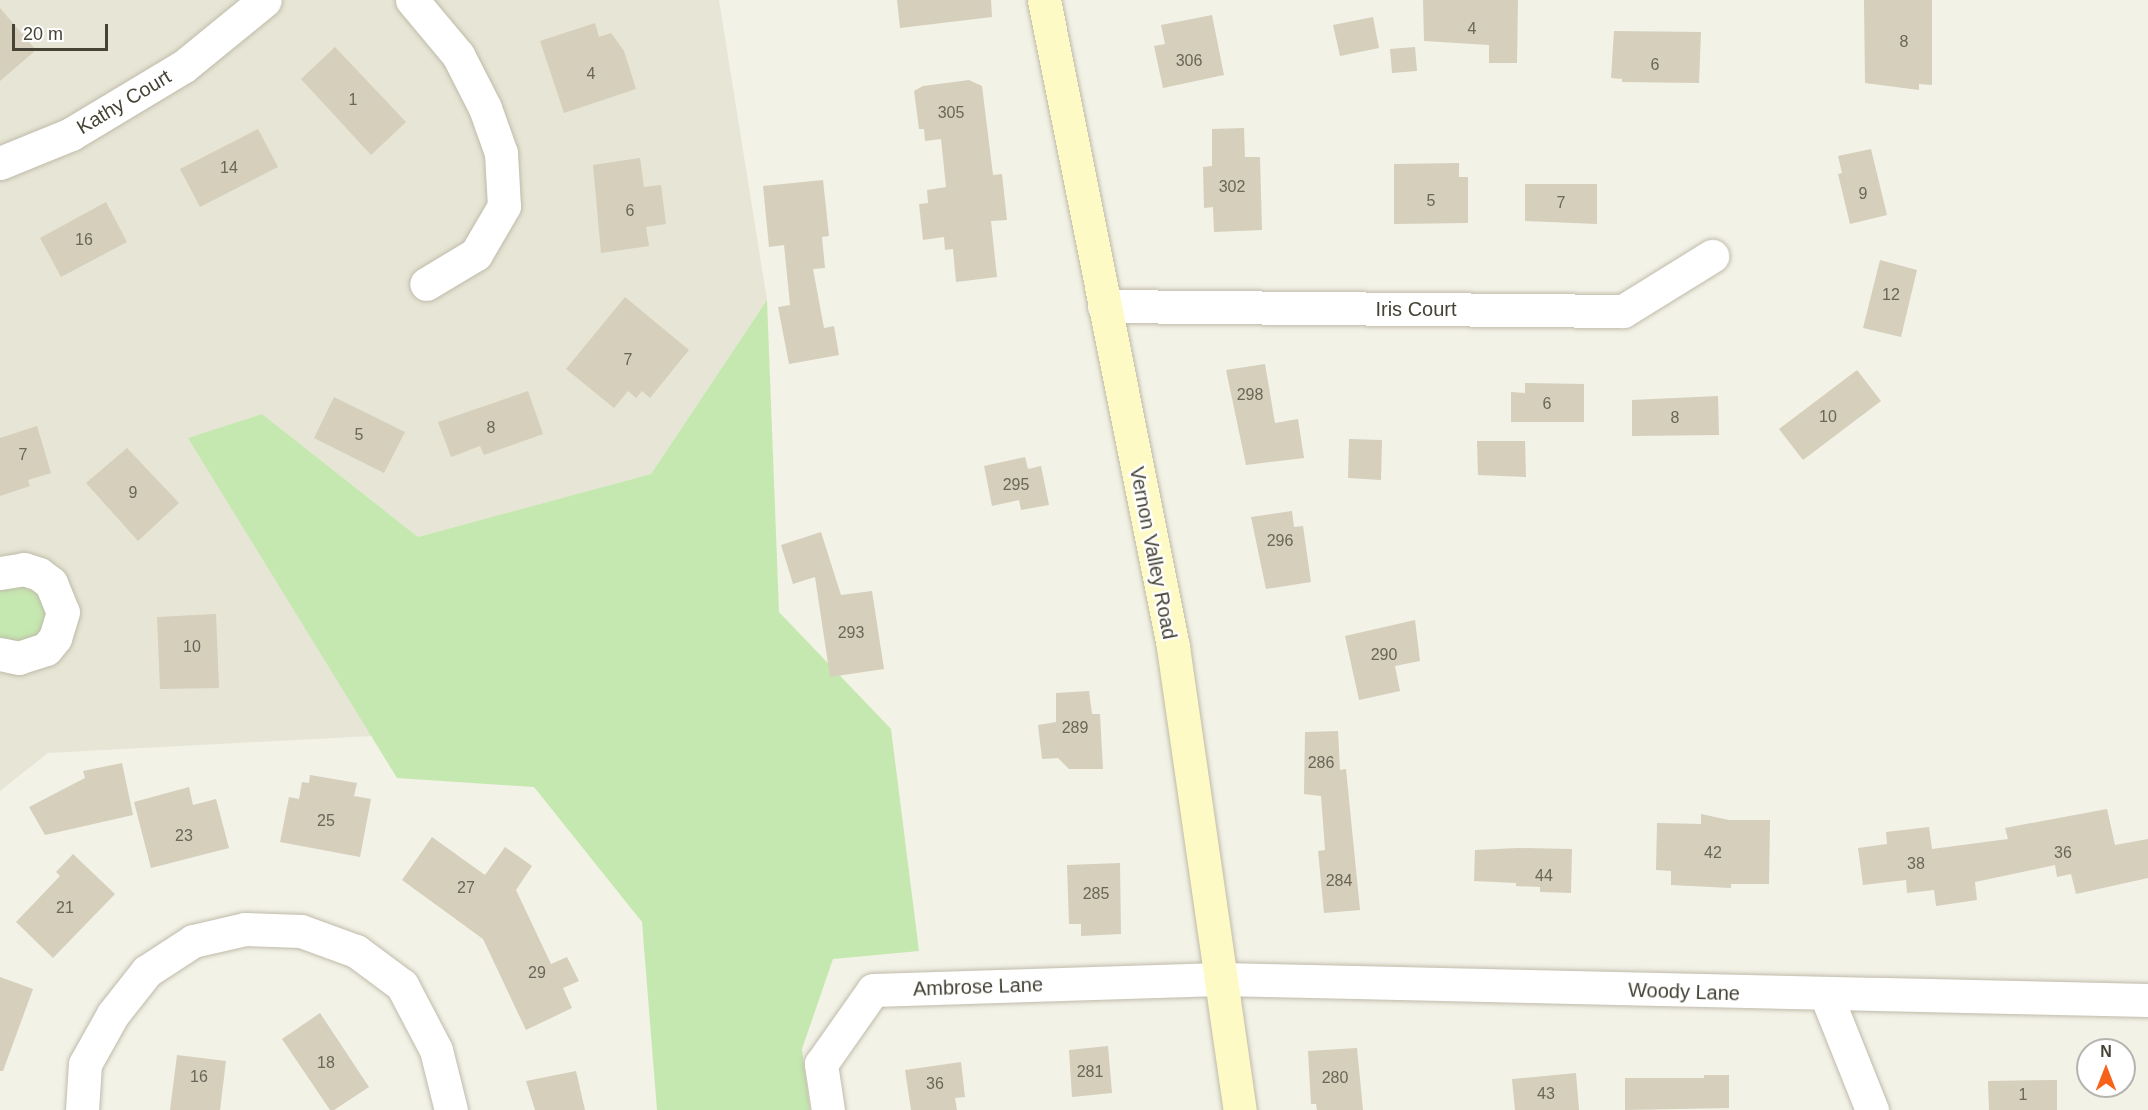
<!DOCTYPE html>
<style>
body{margin:0}
#map{position:relative;width:2148px;height:1110px;overflow:hidden;background:#f3f2e7;font-family:Arial,sans-serif}
div>[style]{position:absolute}
[style*='--x']{left:calc(var(--x)*1px);top:calc(var(--y)*1px);width:calc(var(--w)*1px);rotate:calc(var(--a)*1deg)}
.residential>*{inset:0;background:#e7e5d5}
.green>*{inset:0;background:#c5e7b0}
.building>*{inset:0;background:#d5cfbc}
.roads{filter:drop-shadow(0 0 2px #bfbbaa) drop-shadow(0 0 2px #bfbbaa)}
.street>*{height:33px;margin:-16.5px;padding:0 16.5px;transform-origin:16.5px;border-radius:16.5px;background:#fff}
.secondary>*{height:33px;margin:-16.5px;padding:0 16.5px;transform-origin:16.5px;border-radius:16.5px;background:#fefac6}
span{translate:-50% -50%;white-space:nowrap;text-align:center;line-height:1.15;-webkit-text-stroke:4.5px #fff;paint-order:stroke}
.number-label{font-size:16px;color:#6a6658}
.number-label span{-webkit-text-stroke-width:0}
.street-label{font-size:20px;color:#464336}
.north{position:absolute;left:2076px;top:1038px;width:60px;height:60px;box-sizing:border-box;background:#fff;border:2px solid #b5b4af;border-radius:50%;rotate:0deg;font-size:16px;font-weight:700;line-height:24px;text-align:center;color:#464336}
.north::after{content:'';display:block;margin:auto;width:21px;height:27px;background:#f7621a;clip-path:polygon(50% 0,100% 100%,50% 72%,0 100%)}
.scale{position:absolute;left:12px;top:24px;width:96px;height:27px;box-sizing:border-box;border:3px solid #464336;border-top:0;padding-left:8px;font-size:18px;line-height:21px;white-space:nowrap;color:#464336;-webkit-text-stroke:4px #fff;paint-order:stroke}
</style>
<div id="map">
<div class="residential">
<i style="clip-path:polygon(0 0,719px 0,767px 300px,651px 474px,418px 537px,262px 414px,189px 438px,372px 736px,48px 753px,0 791px)"></i>
</div>
<div class="green">
<i style="clip-path:polygon(767px 300px,779px 612px,891px 729px,919px 951px,833px 959px,802px 1049px,810px 1110px,657px 1110px,642px 922px,534px 787px,397px 778px,188px 438px,262px 414px,418px 537px,651px 474px)"></i>
<i style="clip-path:polygon(7px 578px,50px 594px,42px 641px,0 644px,0 582px)"></i>
</div>
<div class="building">
<i style="clip-path:polygon(897px 0,991px 0,992px 17px,900px 28px)"></i>
<i style="clip-path:polygon(1423px 0,1518px 0,1517px 63px,1489px 63px,1489px 45px,1424px 41px)"></i>
<i style="clip-path:polygon(1864px 0,1932px 0,1932px 85px,1919px 84px,1919px 90px,1865px 83px)"></i>
<i style="clip-path:polygon(0 8px,36px 50px,0 81px)"></i>
<i style="clip-path:polygon(1212px 15px,1224px 75px,1163px 88px,1154px 46px,1165px 44px,1161px 25px)"></i>
<i style="clip-path:polygon(1373px 17px,1379px 48px,1340px 56px,1333px 25px)"></i>
<i style="clip-path:polygon(595px 23px,599px 37px,611px 33px,624px 51px,636px 89px,564px 113px,540px 41px)"></i>
<i style="clip-path:polygon(1614px 31px,1701px 32px,1699px 83px,1622px 82px,1622px 79px,1611px 78px)"></i>
<i style="clip-path:polygon(335px 47px,406px 122px,371px 155px,301px 79px)"></i>
<i style="clip-path:polygon(1415px 47px,1417px 71px,1392px 73px,1390px 49px)"></i>
<i style="clip-path:polygon(969px 80px,982px 86px,993px 175px,1002px 174px,1007px 220px,991px 221px,997px 277px,956px 282px,953px 249px,945px 250px,944px 237px,923px 240px,919px 204px,928px 203px,927px 190px,946px 187px,941px 139px,925px 141px,924px 129px,919px 129px,914px 91px,923px 86px)"></i>
<i style="clip-path:polygon(1244px 128px,1245px 157px,1260px 157px,1262px 230px,1214px 232px,1213px 207px,1204px 208px,1203px 167px,1212px 166px,1212px 129px)"></i>
<i style="clip-path:polygon(258px 129px,278px 167px,200px 207px,180px 169px)"></i>
<i style="clip-path:polygon(1871px 149px,1887px 215px,1850px 224px,1838px 174px,1842px 173px,1838px 156px)"></i>
<i style="clip-path:polygon(640px 158px,644px 187px,661px 185px,666px 224px,646px 227px,649px 246px,601px 253px,593px 165px)"></i>
<i style="clip-path:polygon(1459px 163px,1459px 177px,1468px 177px,1468px 223px,1394px 224px,1394px 164px)"></i>
<i style="clip-path:polygon(823px 180px,829px 236px,822px 237px,825px 268px,813px 269px,824px 328px,834px 326px,839px 355px,789px 364px,778px 307px,790px 305px,784px 245px,769px 247px,763px 186px)"></i>
<i style="clip-path:polygon(1525px 184px,1597px 184px,1597px 224px,1525px 221px)"></i>
<i style="clip-path:polygon(106px 202px,127px 242px,61px 277px,40px 238px)"></i>
<i style="clip-path:polygon(1880px 260px,1917px 270px,1901px 337px,1863px 328px)"></i>
<i style="clip-path:polygon(625px 297px,689px 350px,650px 398px,642px 391px,636px 398px,628px 391px,614px 408px,566px 369px)"></i>
<i style="clip-path:polygon(1265px 364px,1275px 423px,1298px 419px,1304px 458px,1246px 465px,1226px 370px)"></i>
<i style="clip-path:polygon(1857px 370px,1881px 401px,1803px 460px,1779px 429px)"></i>
<i style="clip-path:polygon(1525px 383px,1584px 384px,1584px 422px,1511px 422px,1511px 392px,1525px 393px)"></i>
<i style="clip-path:polygon(528px 391px,543px 434px,484px 455px,480px 446px,451px 457px,438px 422px)"></i>
<i style="clip-path:polygon(1718px 396px,1719px 435px,1632px 436px,1632px 400px)"></i>
<i style="clip-path:polygon(334px 397px,405px 432px,384px 473px,314px 438px)"></i>
<i style="clip-path:polygon(37px 426px,51px 473px,28px 480px,30px 486px,0 496px,0 438px)"></i>
<i style="clip-path:polygon(1349px 439px,1382px 440px,1381px 480px,1348px 478px)"></i>
<i style="clip-path:polygon(1477px 441px,1525px 441px,1526px 477px,1478px 475px)"></i>
<i style="clip-path:polygon(127px 448px,179px 503px,138px 541px,86px 483px)"></i>
<i style="clip-path:polygon(1025px 457px,1028px 469px,1041px 466px,1049px 505px,1021px 510px,1019px 500px,992px 506px,984px 466px)"></i>
<i style="clip-path:polygon(1292px 511px,1294px 527px,1303px 526px,1311px 582px,1266px 589px,1251px 517px)"></i>
<i style="clip-path:polygon(821px 532px,841px 595px,872px 591px,884px 669px,830px 677px,815px 577px,793px 584px,781px 545px)"></i>
<i style="clip-path:polygon(216px 614px,219px 688px,160px 689px,157px 617px)"></i>
<i style="clip-path:polygon(1415px 620px,1420px 661px,1395px 666px,1400px 691px,1359px 700px,1345px 636px)"></i>
<i style="clip-path:polygon(1089px 691px,1092px 714px,1100px 714px,1103px 769px,1069px 769px,1058px 758px,1042px 759px,1038px 725px,1056px 722px,1056px 693px)"></i>
<i style="clip-path:polygon(1338px 731px,1340px 770px,1346px 769px,1360px 910px,1324px 913px,1318px 851px,1325px 850px,1321px 796px,1304px 794px,1305px 732px)"></i>
<i style="clip-path:polygon(122px 763px,133px 815px,45px 835px,29px 807px,85px 778px,83px 771px)"></i>
<i style="clip-path:polygon(310px 775px,357px 783px,354px 796px,371px 799px,360px 857px,280px 842px,289px 797px,299px 799px,302px 782px,309px 783px)"></i>
<i style="clip-path:polygon(189px 787px,193px 805px,216px 799px,229px 848px,151px 868px,134px 802px)"></i>
<i style="clip-path:polygon(2107px 809px,2115px 845px,2148px 839px,2148px 878px,2076px 894px,2071px 874px,2057px 877px,2055px 865px,1975px 882px,1977px 900px,1936px 906px,1934px 890px,1907px 893px,1906px 880px,1863px 885px,1858px 848px,1887px 844px,1886px 832px,1929px 827px,1932px 849px,2008px 839px,2005px 828px)"></i>
<i style="clip-path:polygon(1701px 814px,1729px 820px,1770px 820px,1769px 884px,1731px 884px,1731px 888px,1671px 885px,1671px 871px,1656px 870px,1657px 823px,1701px 824px)"></i>
<i style="clip-path:polygon(432px 837px,485px 875px,505px 847px,532px 866px,516px 890px,551px 964px,567px 957px,579px 981px,563px 988px,572px 1008px,526px 1030px,483px 939px,402px 880px)"></i>
<i style="clip-path:polygon(1518px 848px,1572px 849px,1571px 893px,1540px 892px,1540px 887px,1516px 886px,1516px 883px,1474px 881px,1475px 850px)"></i>
<i style="clip-path:polygon(73px 854px,115px 894px,53px 958px,16px 922px,60px 876px,56px 872px)"></i>
<i style="clip-path:polygon(1120px 863px,1121px 934px,1081px 936px,1081px 924px,1069px 924px,1067px 865px)"></i>
<i style="clip-path:polygon(0 977px,33px 989px,3px 1071px,0 1071px)"></i>
<i style="clip-path:polygon(320px 1013px,369px 1087px,334px 1110px,330px 1110px,282px 1039px)"></i>
<i style="clip-path:polygon(1108px 1046px,1112px 1093px,1072px 1097px,1069px 1050px)"></i>
<i style="clip-path:polygon(1357px 1048px,1363px 1110px,1317px 1110px,1316px 1104px,1311px 1104px,1308px 1051px)"></i>
<i style="clip-path:polygon(177px 1055px,226px 1061px,220px 1110px,170px 1110px)"></i>
<i style="clip-path:polygon(961px 1062px,965px 1097px,955px 1098px,957px 1110px,911px 1110px,905px 1070px)"></i>
<i style="clip-path:polygon(576px 1071px,585px 1110px,535px 1110px,526px 1081px)"></i>
<i style="clip-path:polygon(1576px 1073px,1579px 1110px,1515px 1110px,1512px 1079px)"></i>
<i style="clip-path:polygon(1704px 1075px,1729px 1075px,1729px 1108px,1625px 1110px,1625px 1078px,1704px 1078px)"></i>
<i style="clip-path:polygon(2057px 1080px,2057px 1110px,1989px 1110px,1988px 1081px)"></i>
</div>
<div class="roads">
<div class="street">
<i style="--x:412;--y:0;--w:72;--a:50.1"></i>
<i style="--x:458;--y:55;--w:59;--a:63"></i>
<i style="--x:485;--y:108;--w:48;--a:70.4"></i>
<i style="--x:501;--y:153;--w:53;--a:86.8"></i>
<i style="--x:504;--y:206;--w:56;--a:120.3"></i>
<i style="--x:476;--y:254;--w:58;--a:149"></i>
<i style="--x:0;--y:163;--w:77;--a:-22.2"></i>
<i style="--x:71;--y:134;--w:132;--a:-31"></i>
<i style="--x:184;--y:66;--w:104;--a:-39.2"></i>
<i style="--x:1104;--y:306;--w:519;--a:0.55"></i>
<i style="--x:1623;--y:311;--w:105;--a:-31.7"></i>
<i style="--x:0;--y:573;--w:24;--a:-9"></i>
<i style="--x:24;--y:569;--w:16;--a:18"></i>
<i style="--x:39;--y:574;--w:15;--a:37"></i>
<i style="--x:51;--y:583;--w:31;--a:68"></i>
<i style="--x:63;--y:612;--w:27;--a:107"></i>
<i style="--x:55;--y:638;--w:14;--a:129"></i>
<i style="--x:46;--y:649;--w:28;--a:162"></i>
<i style="--x:19;--y:658;--w:19;--a:-168"></i>
<i style="--x:1826;--y:995;--w:124;--a:68.2"></i>
<i style="--x:82;--y:1110;--w:46;--a:-86.3"></i>
<i style="--x:85;--y:1064;--w:57;--a:-60.8"></i>
<i style="--x:113;--y:1014;--w:55;--a:-51.7"></i>
<i style="--x:147;--y:971;--w:55;--a:-33.1"></i>
<i style="--x:193;--y:941;--w:53;--a:-13"></i>
<i style="--x:245;--y:929;--w:56;--a:2"></i>
<i style="--x:301;--y:931;--w:59;--a:20"></i>
<i style="--x:356;--y:951;--w:57;--a:36.5"></i>
<i style="--x:402;--y:985;--w:73;--a:62.4"></i>
<i style="--x:436;--y:1050;--w:62;--a:76"></i>
<i style="--x:828;--y:1110;--w:47;--a:-98.7"></i>
<i style="--x:821;--y:1064;--w:90;--a:-54.9"></i>
<i style="--x:873;--y:990;--w:347;--a:-1.8"></i>
<i style="--x:1220;--y:979;--w:928;--a:1.3"></i>
</div>
<div class="secondary">
<i style="--x:1044;--y:0;--w:660;--a:78.72"></i>
<i style="--x:1173;--y:647;--w:468;--a:81.8"></i>
</div>
</div>
<div class="number-label">
<span style="left:1472px;top:29px">4</span>
<span style="left:1904px;top:42px">8</span>
<span style="left:1189px;top:61px">306</span>
<span style="left:1655px;top:65px">6</span>
<span style="left:591px;top:74px">4</span>
<span style="left:353px;top:100px">1</span>
<span style="left:951px;top:113px">305</span>
<span style="left:229px;top:168px">14</span>
<span style="left:1232px;top:187px">302</span>
<span style="left:1863px;top:194px">9</span>
<span style="left:1431px;top:201px">5</span>
<span style="left:1561px;top:203px">7</span>
<span style="left:630px;top:211px">6</span>
<span style="left:84px;top:240px">16</span>
<span style="left:1891px;top:295px">12</span>
<span style="left:628px;top:360px">7</span>
<span style="left:1250px;top:395px">298</span>
<span style="left:1547px;top:404px">6</span>
<span style="left:1828px;top:417px">10</span>
<span style="left:1675px;top:418px">8</span>
<span style="left:491px;top:428px">8</span>
<span style="left:359px;top:435px">5</span>
<span style="left:23px;top:455px">7</span>
<span style="left:1016px;top:485px">295</span>
<span style="left:133px;top:493px">9</span>
<span style="left:1280px;top:541px">296</span>
<span style="left:851px;top:633px">293</span>
<span style="left:192px;top:647px">10</span>
<span style="left:1384px;top:655px">290</span>
<span style="left:1075px;top:728px">289</span>
<span style="left:1321px;top:763px">286</span>
<span style="left:326px;top:821px">25</span>
<span style="left:184px;top:836px">23</span>
<span style="left:1713px;top:853px">42</span>
<span style="left:2063px;top:853px">36</span>
<span style="left:1916px;top:864px">38</span>
<span style="left:1544px;top:876px">44</span>
<span style="left:1339px;top:881px">284</span>
<span style="left:466px;top:888px">27</span>
<span style="left:1096px;top:894px">285</span>
<span style="left:65px;top:908px">21</span>
<span style="left:537px;top:973px">29</span>
<span style="left:326px;top:1063px">18</span>
<span style="left:1090px;top:1072px">281</span>
<span style="left:199px;top:1077px">16</span>
<span style="left:1335px;top:1078px">280</span>
<span style="left:935px;top:1084px">36</span>
<span style="left:1546px;top:1094px">43</span>
<span style="left:2023px;top:1095px">1</span>
</div>
<div class="street-label">
<span style="left:124px;top:102px;rotate:-31deg">Kathy Court</span>
<span style="left:1416px;top:309px">Iris Court</span>
<span style="left:1153px;top:553px;rotate:79deg">Vernon Valley Road</span>
<span style="left:978px;top:987px;rotate:-2deg">Ambrose Lane</span>
<span style="left:1684px;top:992px;rotate:2deg">Woody Lane</span>
</div>
<div class="north">N</div>
<div class="scale">20 m</div>
</div>
